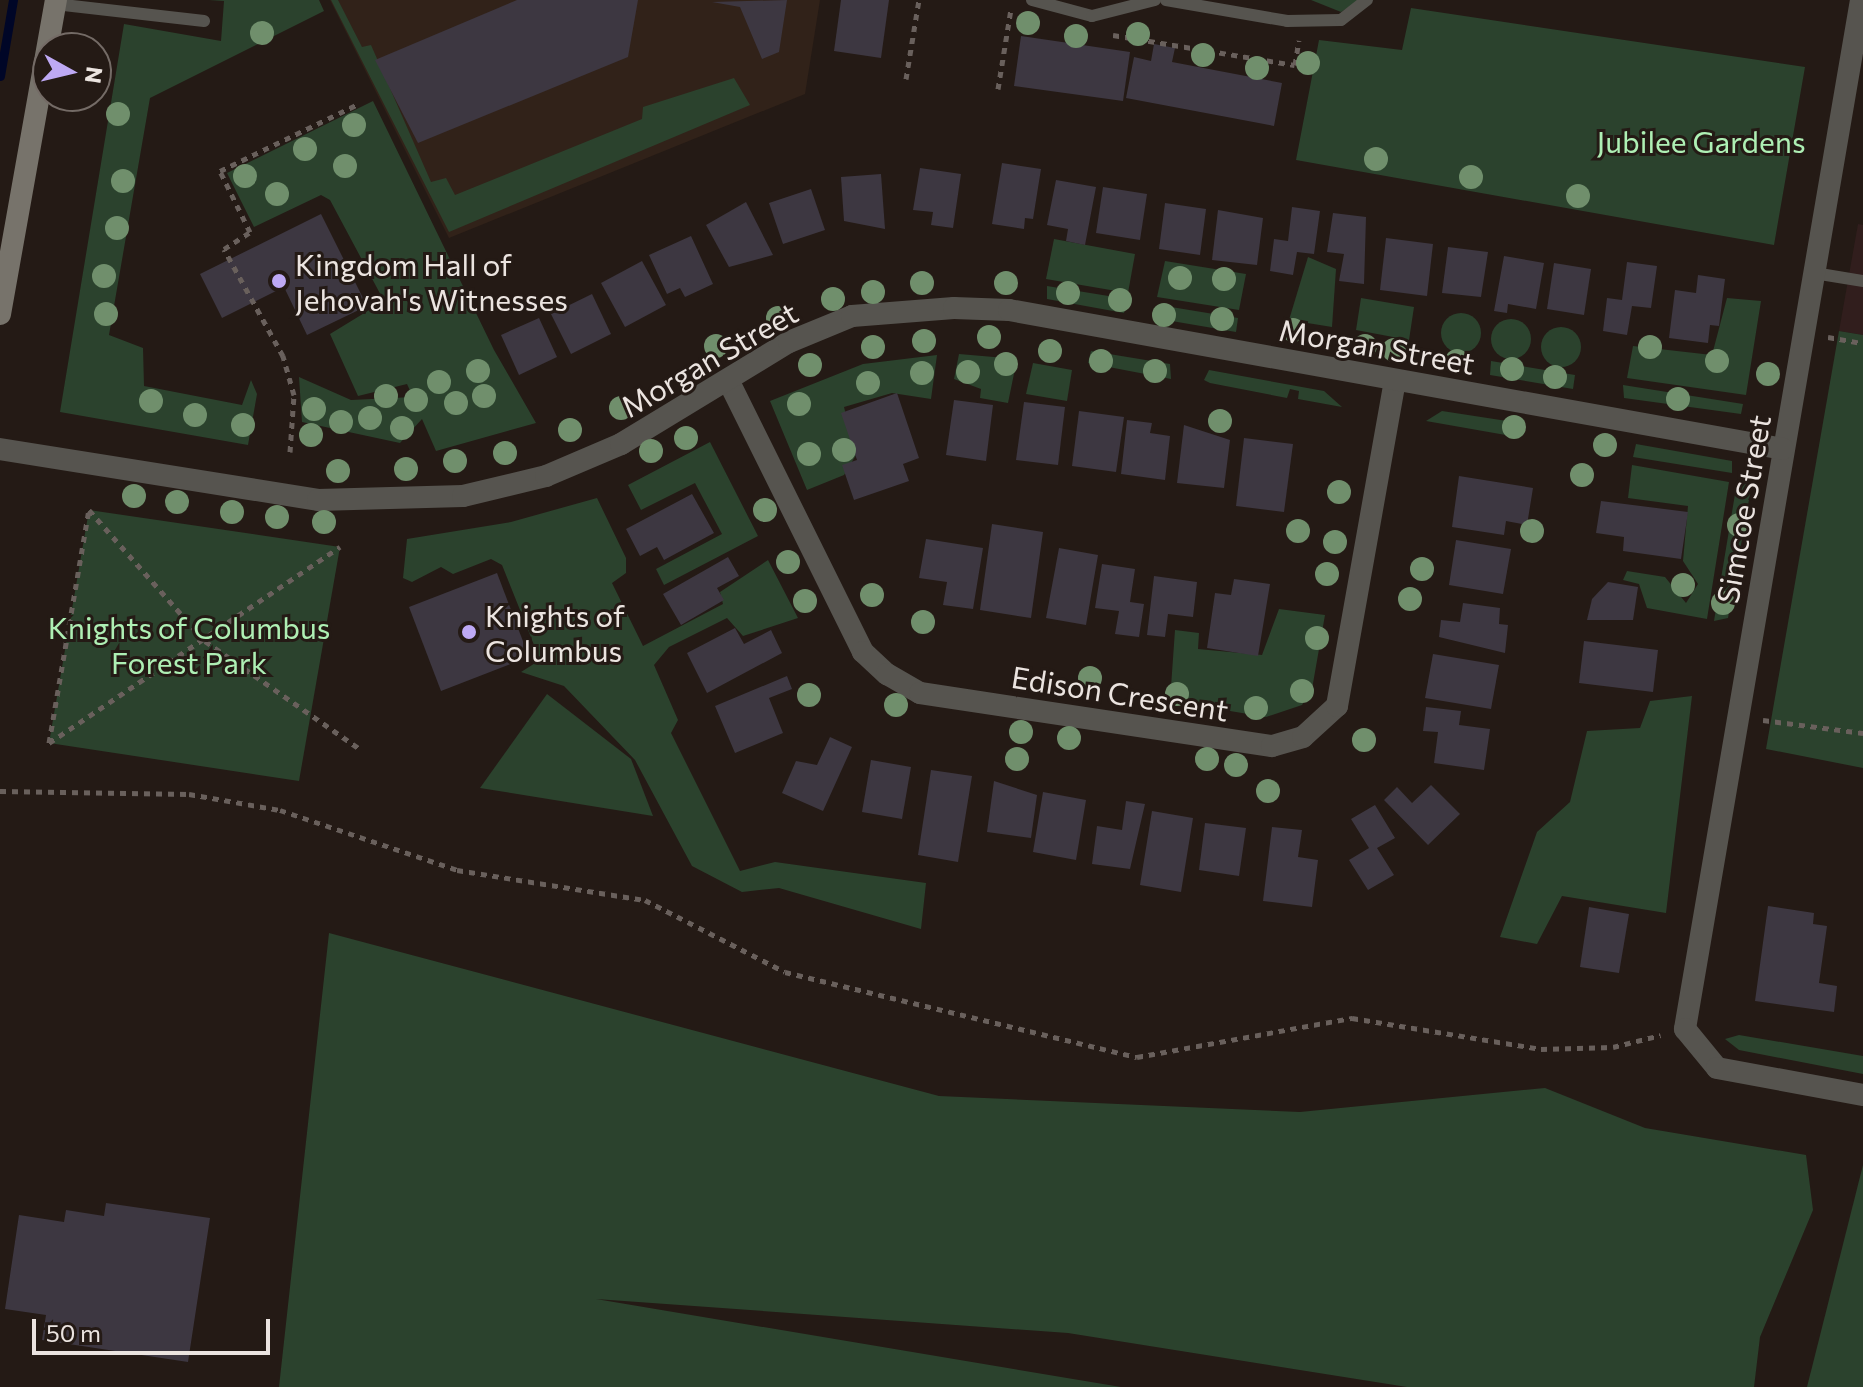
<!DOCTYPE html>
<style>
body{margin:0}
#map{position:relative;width:1863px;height:1387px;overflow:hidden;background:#241a15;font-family:Commissioner,sans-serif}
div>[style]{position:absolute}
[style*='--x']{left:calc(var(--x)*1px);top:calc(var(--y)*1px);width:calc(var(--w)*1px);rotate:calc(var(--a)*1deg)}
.built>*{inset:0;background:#312219}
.education>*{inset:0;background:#311e1d}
.green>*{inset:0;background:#2b422d}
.round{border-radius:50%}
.stream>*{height:9px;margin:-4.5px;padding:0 4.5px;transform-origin:4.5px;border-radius:4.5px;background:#000627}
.building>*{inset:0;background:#3d3741}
.path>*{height:5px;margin-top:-2.5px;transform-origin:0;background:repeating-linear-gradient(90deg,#69605c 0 6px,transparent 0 12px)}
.service>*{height:12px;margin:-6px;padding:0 6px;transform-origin:6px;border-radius:6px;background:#56544f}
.minor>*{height:22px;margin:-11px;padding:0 11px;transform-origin:11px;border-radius:11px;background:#56544f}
.secondary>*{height:22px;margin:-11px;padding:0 11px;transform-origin:11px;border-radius:11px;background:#77736b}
.trees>*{width:24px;height:24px;margin:-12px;border-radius:50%;background:#708f6c}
.dots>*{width:22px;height:22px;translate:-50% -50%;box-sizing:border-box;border:4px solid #241a15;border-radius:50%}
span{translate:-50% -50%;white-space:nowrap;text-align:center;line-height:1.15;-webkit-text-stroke:6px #241a15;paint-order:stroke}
.park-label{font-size:30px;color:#aeefb4}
.poi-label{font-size:30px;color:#ebe4e0}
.left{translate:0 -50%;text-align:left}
.street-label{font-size:30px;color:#ebe4e0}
.north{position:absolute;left:32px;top:32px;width:80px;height:80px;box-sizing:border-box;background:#241a15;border:2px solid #746b66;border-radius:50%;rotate:98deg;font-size:22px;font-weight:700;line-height:32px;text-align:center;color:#ebe4e0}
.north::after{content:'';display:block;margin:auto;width:28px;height:36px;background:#bea9f4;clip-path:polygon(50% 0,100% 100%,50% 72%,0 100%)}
.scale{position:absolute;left:32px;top:1319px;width:238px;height:36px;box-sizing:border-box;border:4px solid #ebe4e0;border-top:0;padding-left:10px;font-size:24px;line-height:28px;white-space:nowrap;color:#ebe4e0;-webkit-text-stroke:6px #241a15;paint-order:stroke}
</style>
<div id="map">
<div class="built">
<i style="clip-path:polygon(330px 0,820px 0,805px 94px,449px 238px)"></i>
</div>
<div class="education">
<i style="clip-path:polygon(1858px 224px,1863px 225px,1863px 335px,1839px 331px)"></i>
</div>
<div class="green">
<i style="clip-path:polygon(209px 0,319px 0,324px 11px,150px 98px,109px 335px,143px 348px,144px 386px,242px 405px,251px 380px,257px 394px,248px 445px,60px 412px,124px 24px,221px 41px,224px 1px)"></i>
<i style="clip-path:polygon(331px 0,338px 0,362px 47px,371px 45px,431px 182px,446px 178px,455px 195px,642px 119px,643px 107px,734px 78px,750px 105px,449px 232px)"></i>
<i style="clip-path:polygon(1311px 0,1360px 0,1341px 12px)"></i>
<i style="clip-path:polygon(1411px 8px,1805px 67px,1774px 245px,1296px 160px,1319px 40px,1402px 50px)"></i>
<i style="clip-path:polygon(373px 101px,494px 350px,536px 423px,436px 451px,422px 419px,400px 443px,302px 422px,299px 377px,351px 400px,413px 397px,407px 384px,358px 396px,330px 334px,384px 301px,330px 200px,321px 195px,254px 227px,227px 173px)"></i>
<i style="clip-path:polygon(1054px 239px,1135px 254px,1128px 293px,1046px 279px)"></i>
<i style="clip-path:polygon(1308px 257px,1336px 269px,1332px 327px,1289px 320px)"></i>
<i style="clip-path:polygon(1165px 261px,1246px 274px,1239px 310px,1157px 297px)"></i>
<i style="clip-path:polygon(1047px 286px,1127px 299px,1124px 313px,1047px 299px)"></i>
<i style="clip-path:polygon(1361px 298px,1414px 307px,1409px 340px,1356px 330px)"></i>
<i style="clip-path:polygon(1727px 298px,1761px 301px,1746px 395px,1627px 378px,1633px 346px,1712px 355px)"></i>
<i style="clip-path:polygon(1159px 305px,1238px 318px,1236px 332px,1160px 319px)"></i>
<i class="round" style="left:1441px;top:313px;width:40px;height:40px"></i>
<i class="round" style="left:1491px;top:319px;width:40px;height:40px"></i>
<i class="round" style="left:1541px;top:327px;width:40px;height:40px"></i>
<i style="clip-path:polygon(1839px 331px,1863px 335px,1863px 768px,1766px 749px)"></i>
<i style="clip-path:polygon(1091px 351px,1170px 364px,1171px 379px,1088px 363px)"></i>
<i style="clip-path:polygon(959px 354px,1017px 359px,1008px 403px,980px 398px,981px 389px,954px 379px)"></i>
<i style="clip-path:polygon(937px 355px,931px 399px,892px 393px,844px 407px,856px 455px,844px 475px,807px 490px,770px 401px,863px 364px)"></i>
<i style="clip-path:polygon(1491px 361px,1575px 375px,1573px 389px,1490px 375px)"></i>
<i style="clip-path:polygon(1033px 363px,1072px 370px,1067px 401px,1026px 394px)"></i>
<i style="clip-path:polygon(1209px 370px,1324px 391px,1342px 407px,1298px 399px,1299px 391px,1290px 389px,1287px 398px,1210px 383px,1204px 380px)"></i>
<i style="clip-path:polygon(1623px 385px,1743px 404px,1741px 414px,1624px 398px)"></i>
<i style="clip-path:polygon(1442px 411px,1520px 423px,1517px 437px,1426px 421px)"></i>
<i style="clip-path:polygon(710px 442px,758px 536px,664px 585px,656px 569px,722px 534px,695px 483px,641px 510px,628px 485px)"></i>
<i style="clip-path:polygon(1636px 444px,1732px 461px,1732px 473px,1633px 457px)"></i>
<i style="clip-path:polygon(1632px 465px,1729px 482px,1707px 619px,1647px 608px,1639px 584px,1623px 580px,1627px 571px,1665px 577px,1686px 603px,1698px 584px,1683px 561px,1688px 506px,1628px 498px)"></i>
<i style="clip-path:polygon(1737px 482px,1747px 484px,1750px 494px,1728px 618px,1714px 621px)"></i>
<i style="clip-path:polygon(597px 498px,626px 558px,626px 573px,612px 583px,643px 646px,723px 604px,720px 592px,768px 560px,798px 618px,743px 636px,727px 618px,669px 647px,654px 665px,678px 720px,671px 733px,740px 871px,775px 862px,926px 883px,921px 929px,779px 888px,742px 892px,692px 866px,635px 760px,564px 686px,521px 672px,540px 660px,502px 565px,491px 559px,453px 574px,441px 567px,412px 582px,403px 578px,407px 539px,511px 522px)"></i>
<i style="clip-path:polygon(89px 510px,340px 547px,299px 781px,49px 743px)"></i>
<i style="clip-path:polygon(1279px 609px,1325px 615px,1312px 689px,1302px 705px,1266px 717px,1170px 701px,1175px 630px,1199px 633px,1198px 649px,1262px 655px)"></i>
<i style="clip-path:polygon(547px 694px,631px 759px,653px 816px,480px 788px)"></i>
<i style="clip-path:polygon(1692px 696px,1666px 913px,1562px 896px,1537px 944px,1500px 937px,1537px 832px,1570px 802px,1587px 731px,1640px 728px,1650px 701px)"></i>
<i style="clip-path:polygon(329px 933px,939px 1096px,1300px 1112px,1545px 1088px,1645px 1128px,1806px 1155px,1813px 1210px,1760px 1337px,1754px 1387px,1407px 1387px,1068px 1333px,596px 1299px,1121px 1387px,279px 1387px)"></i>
<i style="clip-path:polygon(1739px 1035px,1863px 1056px,1863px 1074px,1739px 1050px,1725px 1039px)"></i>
<i style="clip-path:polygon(1863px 1165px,1863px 1387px,1807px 1387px)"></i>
</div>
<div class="stream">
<i style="--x:0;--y:76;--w:77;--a:-80.3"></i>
</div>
<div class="building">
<i style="clip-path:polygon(517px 0,638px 0,628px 57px,418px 143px,375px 60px)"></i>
<i style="clip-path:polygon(787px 0,779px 52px,762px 59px,740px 7px,712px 2px)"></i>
<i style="clip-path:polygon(841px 0,889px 0,881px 58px,834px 51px)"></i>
<i style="clip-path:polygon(1021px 36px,1130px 52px,1123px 101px,1014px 86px)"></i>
<i style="clip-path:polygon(1154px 44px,1175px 48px,1172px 62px,1282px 83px,1274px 126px,1126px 98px,1134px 57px,1151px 61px)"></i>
<i style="clip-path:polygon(1002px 163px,1041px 169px,1033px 219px,1025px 218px,1024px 229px,992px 224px)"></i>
<i style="clip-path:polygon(920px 168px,961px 174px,953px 228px,931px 225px,933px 212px,913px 210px)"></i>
<i style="clip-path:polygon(881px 174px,885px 229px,844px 221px,841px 177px)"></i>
<i style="clip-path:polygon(1056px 180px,1096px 187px,1085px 245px,1066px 241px,1068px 229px,1047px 225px)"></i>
<i style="clip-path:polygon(1103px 187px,1147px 194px,1140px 240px,1096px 233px)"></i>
<i style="clip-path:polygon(811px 189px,825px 230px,783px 244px,769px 203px)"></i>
<i style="clip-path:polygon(746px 202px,773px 255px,729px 267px,706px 225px)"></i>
<i style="clip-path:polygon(1165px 203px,1206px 209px,1200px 255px,1159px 249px)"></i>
<i style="clip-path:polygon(1292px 207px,1320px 211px,1314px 254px,1297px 252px,1293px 275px,1270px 271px,1274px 239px,1288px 241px)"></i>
<i style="clip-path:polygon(1218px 210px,1263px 218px,1257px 265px,1212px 260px)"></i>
<i style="clip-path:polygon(1333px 213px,1366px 217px,1364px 284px,1339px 281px,1344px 254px,1327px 252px)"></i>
<i style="clip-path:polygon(321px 214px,367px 306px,307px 335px,284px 287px,222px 318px,200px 274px)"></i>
<i style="clip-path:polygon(691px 236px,713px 284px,685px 297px,680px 288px,667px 294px,649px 255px)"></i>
<i style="clip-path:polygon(1386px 238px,1433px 244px,1427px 296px,1380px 290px)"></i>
<i style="clip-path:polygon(1448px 247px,1488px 252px,1481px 297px,1442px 293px)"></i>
<i style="clip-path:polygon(1504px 256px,1544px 263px,1536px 309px,1508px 304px,1507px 313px,1494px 311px)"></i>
<i style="clip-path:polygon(642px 261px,666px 305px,625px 327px,601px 283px)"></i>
<i style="clip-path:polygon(1627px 262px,1657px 266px,1651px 308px,1632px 306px,1627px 335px,1603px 331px,1607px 298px,1622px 300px)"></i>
<i style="clip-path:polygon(1554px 263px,1591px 269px,1584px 315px,1547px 309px)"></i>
<i style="clip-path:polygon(1698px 275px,1725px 279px,1719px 326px,1710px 325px,1708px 343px,1669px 338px,1675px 290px,1696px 293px)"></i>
<i style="clip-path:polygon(592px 294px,611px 334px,571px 354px,551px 314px)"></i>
<i style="clip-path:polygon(539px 318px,557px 357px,519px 375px,501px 335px)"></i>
<i style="clip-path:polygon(897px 393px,919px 458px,903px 464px,909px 481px,854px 500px,842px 465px,857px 460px,841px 413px)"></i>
<i style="clip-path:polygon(954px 400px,993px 405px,986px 461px,946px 455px)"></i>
<i style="clip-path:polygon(1024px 402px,1065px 407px,1058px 465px,1016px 460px)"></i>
<i style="clip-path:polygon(1079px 411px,1124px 417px,1116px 472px,1072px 466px)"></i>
<i style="clip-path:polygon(1127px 420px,1152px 423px,1150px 433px,1170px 436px,1165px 480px,1121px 474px)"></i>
<i style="clip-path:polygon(1184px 425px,1230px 440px,1224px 488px,1177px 483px)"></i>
<i style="clip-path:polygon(1244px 438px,1293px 444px,1284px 512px,1236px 506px)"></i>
<i style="clip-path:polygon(1459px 476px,1533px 488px,1527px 525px,1506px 521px,1504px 535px,1452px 527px)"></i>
<i style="clip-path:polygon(692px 494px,714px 533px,664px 560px,657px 547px,640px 556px,626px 529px)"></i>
<i style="clip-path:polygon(1601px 501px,1688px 512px,1681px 559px,1623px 551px,1624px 537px,1596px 533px)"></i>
<i style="clip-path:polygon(992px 524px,1043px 532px,1031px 618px,980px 610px)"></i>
<i style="clip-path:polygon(926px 539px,983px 548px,973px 609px,943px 605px,947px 582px,919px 578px)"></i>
<i style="clip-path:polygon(1456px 540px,1511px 549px,1503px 594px,1449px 585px)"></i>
<i style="clip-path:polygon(1059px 548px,1098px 555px,1086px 625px,1046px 618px)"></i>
<i style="clip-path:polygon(728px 557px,739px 576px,717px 588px,724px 600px,681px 625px,663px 594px)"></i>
<i style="clip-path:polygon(1102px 564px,1135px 569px,1130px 602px,1144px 604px,1139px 637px,1115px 634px,1119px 611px,1095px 608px)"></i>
<i style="clip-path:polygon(497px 573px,529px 657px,441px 691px,409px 607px)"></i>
<i style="clip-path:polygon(1154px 576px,1197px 582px,1193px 617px,1168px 614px,1165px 637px,1147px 635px)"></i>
<i style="clip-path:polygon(1234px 579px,1270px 584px,1258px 656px,1207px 648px,1215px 593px,1231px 595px)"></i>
<i style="clip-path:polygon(1608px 582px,1638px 587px,1633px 620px,1587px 620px,1592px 599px)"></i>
<i style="clip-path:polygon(1463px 603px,1500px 608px,1499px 624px,1508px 625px,1505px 653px,1439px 637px,1441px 620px,1460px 622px)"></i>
<i style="clip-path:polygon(735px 628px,744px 644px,771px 630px,782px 653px,707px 693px,687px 653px)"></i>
<i style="clip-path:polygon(1584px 641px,1658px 650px,1653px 692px,1579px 683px)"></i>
<i style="clip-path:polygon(1433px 654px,1499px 665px,1491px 709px,1425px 698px)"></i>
<i style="clip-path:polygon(787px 676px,792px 689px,769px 698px,783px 733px,735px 753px,715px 706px)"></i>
<i style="clip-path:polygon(1426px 707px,1461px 711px,1459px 725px,1490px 729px,1484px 770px,1434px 763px,1438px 732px,1423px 731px)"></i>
<i style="clip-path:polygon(830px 737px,852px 747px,823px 811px,782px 793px,796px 761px,817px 765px)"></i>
<i style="clip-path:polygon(871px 760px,911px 767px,902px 819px,862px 812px)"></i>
<i style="clip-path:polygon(931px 770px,972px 776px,958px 862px,918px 855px)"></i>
<i style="clip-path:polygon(994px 781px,1037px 795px,1031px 838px,987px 832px)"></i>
<i style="clip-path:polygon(1431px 785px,1460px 814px,1428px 845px,1384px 800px,1397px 787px,1412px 803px)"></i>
<i style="clip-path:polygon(1043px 792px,1086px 800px,1076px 860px,1033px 852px)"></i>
<i style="clip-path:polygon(1126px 801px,1145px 804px,1130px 869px,1092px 864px,1097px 826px,1122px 830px)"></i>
<i style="clip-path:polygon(1375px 805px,1395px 838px,1377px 848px,1394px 875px,1368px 890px,1349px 860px,1369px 848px,1351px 819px)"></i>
<i style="clip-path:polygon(1152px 811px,1193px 818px,1181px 892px,1140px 885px)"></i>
<i style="clip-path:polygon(1205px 823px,1246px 828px,1239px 876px,1199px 870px)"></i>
<i style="clip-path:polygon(1272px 827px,1302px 830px,1298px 857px,1318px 860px,1312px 907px,1263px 901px)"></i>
<i style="clip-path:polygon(1768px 906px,1814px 913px,1813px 924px,1827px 926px,1819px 983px,1837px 986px,1834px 1012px,1755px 1001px)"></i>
<i style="clip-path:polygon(1589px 907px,1629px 914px,1619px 973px,1580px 967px)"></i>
<i style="clip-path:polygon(106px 1203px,210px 1218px,188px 1362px,42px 1340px,46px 1315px,5px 1309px,19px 1215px,64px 1222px,66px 1210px,104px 1216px)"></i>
</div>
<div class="path">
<i style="--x:1113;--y:35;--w:184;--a:9.4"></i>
<i style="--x:1295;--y:65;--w:25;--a:-81"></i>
<i style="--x:906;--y:79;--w:80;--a:-80.7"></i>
<i style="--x:998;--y:89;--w:81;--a:-80.8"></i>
<i style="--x:1828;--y:337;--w:36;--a:10"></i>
<i style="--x:290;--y:452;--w:57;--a:-86"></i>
<i style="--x:294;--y:395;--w:41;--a:-105.8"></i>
<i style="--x:283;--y:356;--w:122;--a:-118.9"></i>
<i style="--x:224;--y:249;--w:31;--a:-33"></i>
<i style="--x:250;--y:232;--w:68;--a:-116.2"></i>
<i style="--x:220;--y:171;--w:153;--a:-25.9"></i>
<i style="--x:1763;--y:720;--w:101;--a:7.4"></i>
<i style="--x:49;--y:743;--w:236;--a:-80.3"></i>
<i style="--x:89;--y:510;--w:175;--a:48.5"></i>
<i style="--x:205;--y:641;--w:189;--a:34.9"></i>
<i style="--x:49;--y:743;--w:351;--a:-34"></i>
<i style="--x:0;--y:791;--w:189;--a:0.9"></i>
<i style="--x:189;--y:794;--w:92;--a:10"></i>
<i style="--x:280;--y:810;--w:187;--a:18.7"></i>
<i style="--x:457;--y:870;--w:190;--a:9.1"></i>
<i style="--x:645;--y:900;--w:157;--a:27.2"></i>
<i style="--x:785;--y:972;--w:362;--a:13.6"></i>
<i style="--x:1137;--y:1057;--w:219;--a:-10.3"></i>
<i style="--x:1352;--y:1018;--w:192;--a:9.3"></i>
<i style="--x:1541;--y:1049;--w:72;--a:-1.6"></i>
<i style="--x:1613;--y:1047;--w:49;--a:-14"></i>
</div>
<div class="service">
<i style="--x:1032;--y:0;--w:62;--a:14.9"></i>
<i style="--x:1092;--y:16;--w:65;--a:-14.3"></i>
<i style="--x:1166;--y:0;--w:123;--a:9.8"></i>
<i style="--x:1287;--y:21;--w:54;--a:-1.1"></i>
<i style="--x:1341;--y:20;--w:33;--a:-38"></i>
<i style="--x:55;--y:4;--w:150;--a:6.5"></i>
<i style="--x:1814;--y:273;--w:50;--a:9.3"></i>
</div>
<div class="minor">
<i style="--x:1861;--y:0;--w:1044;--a:99.71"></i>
<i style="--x:1685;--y:1029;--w:50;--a:50.6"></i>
<i style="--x:1717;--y:1068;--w:148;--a:10.5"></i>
<i style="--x:730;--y:384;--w:299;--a:63.6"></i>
<i style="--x:863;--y:652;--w:33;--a:43"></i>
<i style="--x:887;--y:674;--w:38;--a:30"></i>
<i style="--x:920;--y:693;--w:356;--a:8.6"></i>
<i style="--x:1272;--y:746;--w:32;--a:-16"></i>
<i style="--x:1303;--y:737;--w:46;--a:-42.4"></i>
<i style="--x:1337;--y:706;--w:331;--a:-79.9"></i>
<i style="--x:0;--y:449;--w:322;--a:9.1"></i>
<i style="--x:318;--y:500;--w:145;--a:-1.6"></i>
<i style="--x:463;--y:496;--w:85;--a:-13.5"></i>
<i style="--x:546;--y:476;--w:82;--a:-23.1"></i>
<i style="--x:621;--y:444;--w:197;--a:-31.3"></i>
<i style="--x:789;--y:342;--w:68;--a:-22.4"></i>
<i style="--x:852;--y:316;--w:102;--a:-4.5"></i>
<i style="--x:954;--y:308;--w:55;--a:2.1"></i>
<i style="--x:1009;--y:310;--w:786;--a:10.18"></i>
</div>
<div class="secondary">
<i style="--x:0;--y:314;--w:319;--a:-79.9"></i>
</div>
<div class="trees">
<i style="left:1028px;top:23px"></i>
<i style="left:262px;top:33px"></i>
<i style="left:1138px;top:34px"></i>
<i style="left:1076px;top:36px"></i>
<i style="left:1203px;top:55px"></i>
<i style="left:1308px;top:63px"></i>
<i style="left:1257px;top:68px"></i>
<i style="left:118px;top:114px"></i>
<i style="left:354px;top:125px"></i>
<i style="left:305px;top:149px"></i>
<i style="left:1376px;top:159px"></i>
<i style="left:345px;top:166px"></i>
<i style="left:245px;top:176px"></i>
<i style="left:1471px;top:177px"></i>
<i style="left:123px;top:181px"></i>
<i style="left:277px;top:194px"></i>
<i style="left:1578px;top:196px"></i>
<i style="left:117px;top:228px"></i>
<i style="left:104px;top:276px"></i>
<i style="left:1180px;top:278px"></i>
<i style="left:1224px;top:279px"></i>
<i style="left:922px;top:283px"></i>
<i style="left:1006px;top:283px"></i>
<i style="left:873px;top:292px"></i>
<i style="left:1068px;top:293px"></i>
<i style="left:833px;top:299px"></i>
<i style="left:1120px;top:300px"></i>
<i style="left:106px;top:314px"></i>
<i style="left:1164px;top:315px"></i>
<i style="left:778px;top:318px"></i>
<i style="left:1222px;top:319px"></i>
<i style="left:1293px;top:330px"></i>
<i style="left:989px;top:337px"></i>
<i style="left:924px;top:341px"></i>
<i style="left:716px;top:346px"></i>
<i style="left:1365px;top:346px"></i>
<i style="left:873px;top:347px"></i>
<i style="left:1650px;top:347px"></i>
<i style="left:1394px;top:350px"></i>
<i style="left:1050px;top:351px"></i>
<i style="left:1101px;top:361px"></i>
<i style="left:1457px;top:361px"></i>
<i style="left:1717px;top:361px"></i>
<i style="left:1006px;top:364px"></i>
<i style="left:810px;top:365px"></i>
<i style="left:1512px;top:369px"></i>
<i style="left:478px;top:371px"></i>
<i style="left:1155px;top:371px"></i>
<i style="left:968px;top:372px"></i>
<i style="left:922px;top:373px"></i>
<i style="left:1768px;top:374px"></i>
<i style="left:1555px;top:377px"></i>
<i style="left:439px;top:382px"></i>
<i style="left:868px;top:383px"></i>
<i style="left:386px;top:396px"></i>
<i style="left:484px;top:396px"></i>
<i style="left:1678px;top:399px"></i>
<i style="left:416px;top:400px"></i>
<i style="left:151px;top:401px"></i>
<i style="left:456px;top:403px"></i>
<i style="left:799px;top:404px"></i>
<i style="left:621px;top:408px"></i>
<i style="left:314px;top:409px"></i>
<i style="left:195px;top:415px"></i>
<i style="left:370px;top:418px"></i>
<i style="left:1220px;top:421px"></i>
<i style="left:341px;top:422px"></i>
<i style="left:243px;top:425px"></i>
<i style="left:1514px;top:427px"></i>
<i style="left:402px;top:428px"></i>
<i style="left:570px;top:430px"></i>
<i style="left:311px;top:435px"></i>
<i style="left:686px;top:438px"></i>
<i style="left:1605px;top:445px"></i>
<i style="left:844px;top:450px"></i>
<i style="left:651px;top:451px"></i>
<i style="left:505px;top:453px"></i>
<i style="left:809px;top:454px"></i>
<i style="left:455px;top:461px"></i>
<i style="left:406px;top:469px"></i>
<i style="left:338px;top:471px"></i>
<i style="left:1582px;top:475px"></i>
<i style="left:1339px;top:492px"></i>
<i style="left:134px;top:496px"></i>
<i style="left:177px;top:502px"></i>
<i style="left:765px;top:510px"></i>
<i style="left:232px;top:512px"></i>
<i style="left:277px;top:517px"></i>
<i style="left:324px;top:522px"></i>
<i style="left:1739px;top:525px"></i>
<i style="left:1298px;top:531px"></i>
<i style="left:1532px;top:531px"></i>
<i style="left:1335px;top:542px"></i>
<i style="left:788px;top:562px"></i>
<i style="left:1422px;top:569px"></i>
<i style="left:1327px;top:574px"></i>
<i style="left:1683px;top:585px"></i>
<i style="left:872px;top:595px"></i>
<i style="left:1410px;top:599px"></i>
<i style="left:805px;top:601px"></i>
<i style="left:1723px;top:603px"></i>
<i style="left:923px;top:622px"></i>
<i style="left:1317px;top:638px"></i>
<i style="left:1090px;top:678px"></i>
<i style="left:1302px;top:691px"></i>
<i style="left:1177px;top:694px"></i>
<i style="left:809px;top:695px"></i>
<i style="left:896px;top:705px"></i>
<i style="left:1256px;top:708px"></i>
<i style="left:1021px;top:732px"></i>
<i style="left:1069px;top:738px"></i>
<i style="left:1364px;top:740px"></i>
<i style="left:1017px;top:759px"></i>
<i style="left:1207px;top:759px"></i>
<i style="left:1236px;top:765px"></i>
<i style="left:1268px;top:791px"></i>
</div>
<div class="dots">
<i style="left:279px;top:281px;background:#bea9f4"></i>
<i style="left:469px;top:632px;background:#bea9f4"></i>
</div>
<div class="park-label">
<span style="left:1701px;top:141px">Jubilee Gardens</span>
<span style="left:189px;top:644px">Knights of Columbus<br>Forest Park</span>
</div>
<div class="poi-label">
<span class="left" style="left:295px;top:281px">Kingdom Hall of<br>Jehovah's Witnesses</span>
<span class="left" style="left:485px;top:632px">Knights of<br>Columbus</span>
</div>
<div class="street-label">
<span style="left:1377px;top:346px;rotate:10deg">Morgan Street</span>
<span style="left:709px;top:359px;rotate:-30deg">Morgan Street</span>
<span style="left:1743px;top:509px;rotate:-80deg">Simcoe Street</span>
<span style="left:1120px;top:693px;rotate:9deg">Edison Crescent</span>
</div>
<div class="north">N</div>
<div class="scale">50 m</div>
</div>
